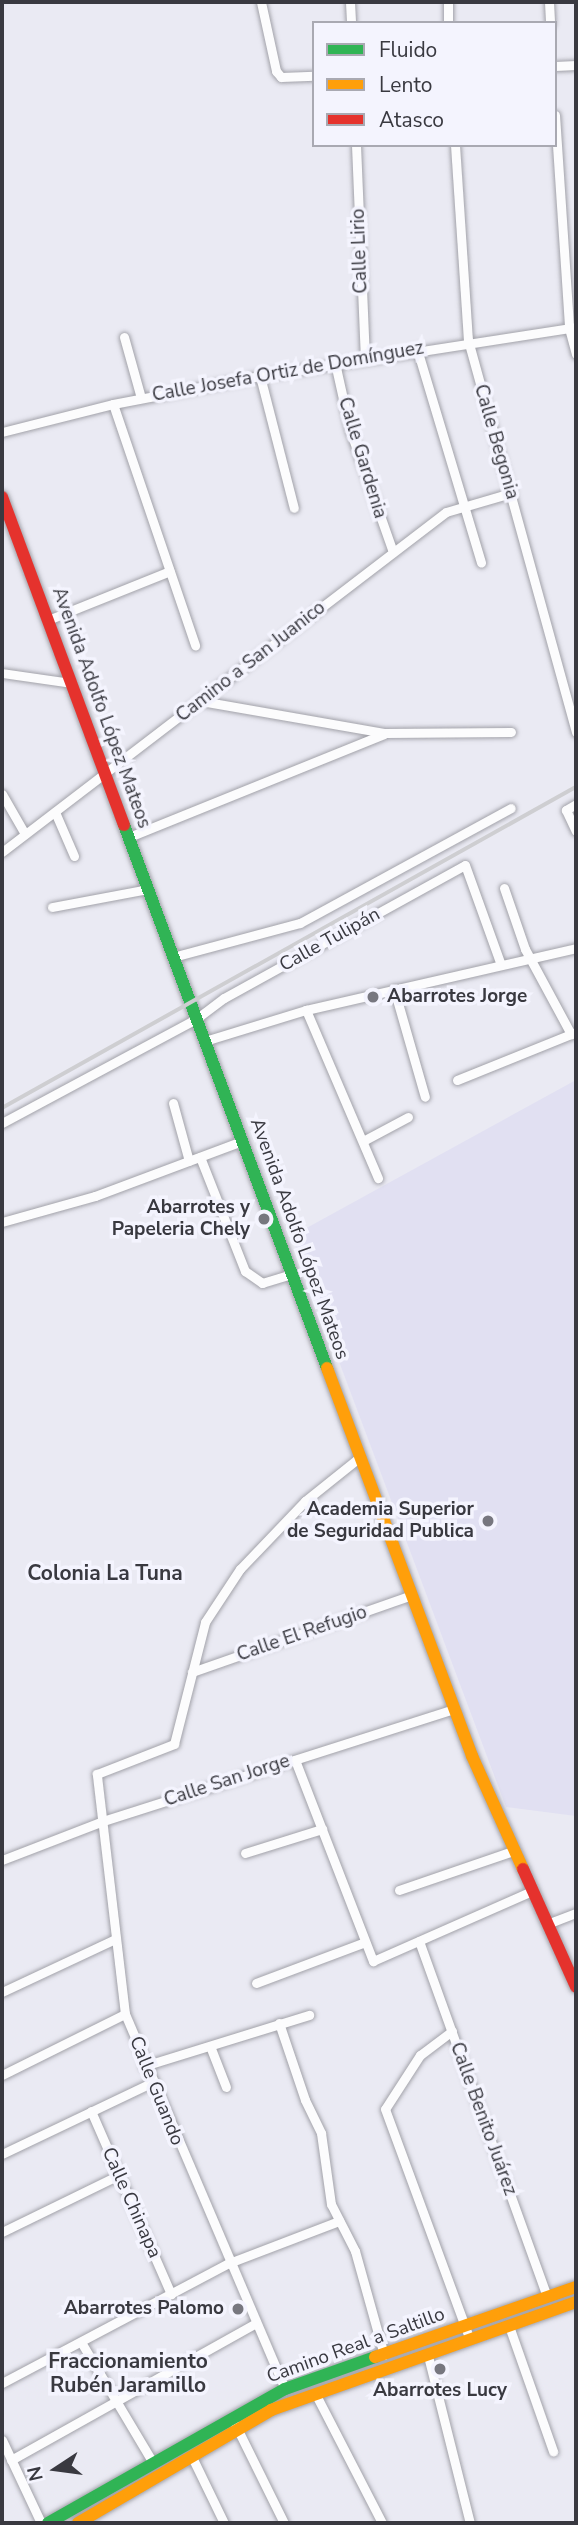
<!DOCTYPE html>
<meta charset="utf-8">
<style>
body{margin:0}
#map{position:relative;width:578px;height:2525px;overflow:hidden;background:#eaeaf3;font-family:"Nunito Sans",sans-serif}
div>[style]{position:absolute}
[style*='--x']{left:calc(var(--x)*1px);top:calc(var(--y)*1px);width:calc(var(--w)*1px);rotate:calc(var(--a)*1deg)}
.built>*{inset:0;background:#e1e0f2}
.roads{filter:drop-shadow(0 0 2px #a2a2a9) drop-shadow(0 0 2px #a2a2a9)}
.street>*{height:9px;margin:-4.5px;padding:0 4.5px;transform-origin:4.5px;border-radius:4.5px;background:#fcfcfd}
.fast>*{height:12px;margin:-6px;padding:0 6px;transform-origin:6px;border-radius:6px;background:#30b455}
.slow>*{height:12px;margin:-6px;padding:0 6px;transform-origin:6px;border-radius:6px;background:#ff9f0a}
.jam>*{height:12px;margin:-6px;padding:0 6px;transform-origin:6px;border-radius:6px;background:#e5322d}
.rail>*{height:3.5px;margin:-1.75px;padding:0 1.75px;transform-origin:1.75px;border-radius:1.75px;background:#ceced1}
.dots>*{width:19px;height:19px;translate:-50% -50%;box-sizing:border-box;border:4px solid #f4f4fe;border-radius:50%}
span{translate:-50% -50%;white-space:nowrap;text-align:center;line-height:1.15;-webkit-text-stroke:7px #f4f4fe;paint-order:stroke}
.street-label{font-size:19px;color:#393940}
.poi-label{font-size:19px;color:#393940;font-weight:700}
.left{translate:0 -50%;text-align:left}
.right{translate:-100% -50%;text-align:right}
.neighbourhood-label{font-size:21px;color:#393940;font-weight:700}
.frame{position:absolute;inset:0;border:4px solid #393940;pointer-events:none}
.legend{position:absolute;left:312px;top:21px;width:245px;height:126px;box-sizing:border-box;background:#f4f4fe;border:2px solid #a9a9b2;margin:0;padding:9px 12px;list-style:none;font-size:21px;color:#393940}
.legend li{display:flex;align-items:center;gap:14px;height:35px}
.legend b{width:35px;border:2px solid #a9a9b2}
.north{position:absolute;left:21px;top:2434px;width:70px;height:70px;-webkit-text-stroke:5px #f4f4fe;paint-order:stroke;rotate:257deg;font-size:19px;font-weight:700;line-height:28px;text-align:center;color:#393940}
.north::after{content:'';display:block;margin:auto;width:24px;height:32px;background:#393940;clip-path:polygon(50% 0,100% 100%,50% 72%,0 100%)}
</style>
<div id="map">
<div class="built">
<i style="clip-path:polygon(576px 1080px,576px 1816px,506px 1807px,292px 1236px)"></i>
</div>
<div class="roads">
<div class="street">
<i style="--x:261;--y:2;--w:71;--a:77.7"></i>
<i style="--x:276;--y:71;--w:8;--a:50"></i>
<i style="--x:281;--y:77;--w:33;--a:-2"></i>
<i style="--x:350;--y:2;--w:21;--a:87"></i>
<i style="--x:448;--y:2;--w:21;--a:90"></i>
<i style="--x:549;--y:2;--w:21;--a:87"></i>
<i style="--x:555;--y:66;--w:21;--a:-3"></i>
<i style="--x:555;--y:115;--w:213;--a:86.2"></i>
<i style="--x:569;--y:328;--w:27;--a:75"></i>
<i style="--x:356;--y:145;--w:212;--a:87.6"></i>
<i style="--x:455;--y:145;--w:195;--a:86.2"></i>
<i style="--x:468;--y:340;--w:407;--a:74.6"></i>
<i style="--x:124;--y:337;--w:63;--a:74.4"></i>
<i style="--x:417;--y:349;--w:223;--a:73.3"></i>
<i style="--x:335;--y:363;--w:69;--a:77.4"></i>
<i style="--x:350;--y:430;--w:129;--a:70.6"></i>
<i style="--x:260;--y:376;--w:136;--a:75.6"></i>
<i style="--x:113;--y:404;--w:255;--a:71.2"></i>
<i style="--x:2;--y:432;--w:114;--a:-14.2"></i>
<i style="--x:113;--y:404;--w:150;--a:-10.8"></i>
<i style="--x:260;--y:376;--w:320;--a:-8.8"></i>
<i style="--x:48;--y:620;--w:131;--a:-21.9"></i>
<i style="--x:2;--y:673;--w:70;--a:8.2"></i>
<i style="--x:201;--y:701;--w:187;--a:9.9"></i>
<i style="--x:385;--y:733;--w:126;--a:-0.5"></i>
<i style="--x:2;--y:794;--w:46;--a:60.1"></i>
<i style="--x:576;--y:804;--w:12;--a:149"></i>
<i style="--x:566;--y:810;--w:23;--a:65"></i>
<i style="--x:55;--y:812;--w:48;--a:66.6"></i>
<i style="--x:129;--y:837;--w:275;--a:-22"></i>
<i style="--x:2;--y:852;--w:559;--a:-37.44"></i>
<i style="--x:446;--y:512;--w:68;--a:-16.3"></i>
<i style="--x:504;--y:888;--w:65;--a:71"></i>
<i style="--x:525;--y:949;--w:97;--a:61.6"></i>
<i style="--x:52;--y:907;--w:98;--a:-10.6"></i>
<i style="--x:173;--y:957;--w:131;--a:-15"></i>
<i style="--x:300;--y:923;--w:240;--a:-28.6"></i>
<i style="--x:394;--y:989;--w:112;--a:74"></i>
<i style="--x:306;--y:1010;--w:183;--a:66.8"></i>
<i style="--x:205;--y:1041;--w:106;--a:-17.1"></i>
<i style="--x:306;--y:1010;--w:277;--a:-12.9"></i>
<i style="--x:457;--y:1080;--w:128;--a:-22"></i>
<i style="--x:173;--y:1103;--w:60;--a:74.6"></i>
<i style="--x:2;--y:1123;--w:220;--a:-28.2"></i>
<i style="--x:196;--y:1019;--w:35;--a:-37"></i>
<i style="--x:224;--y:998;--w:275;--a:-28.9"></i>
<i style="--x:465;--y:865;--w:106;--a:70.2"></i>
<i style="--x:363;--y:1141;--w:51;--a:-28.1"></i>
<i style="--x:200;--y:1157;--w:123;--a:68.5"></i>
<i style="--x:245;--y:1271;--w:21;--a:35"></i>
<i style="--x:262;--y:1283;--w:31;--a:-17"></i>
<i style="--x:2;--y:1222;--w:97;--a:-15.6"></i>
<i style="--x:95;--y:1196;--w:157;--a:-20.5"></i>
<i style="--x:192;--y:1672;--w:233;--a:-19.3"></i>
<i style="--x:295;--y:1760;--w:216;--a:68.8"></i>
<i style="--x:373;--y:1961;--w:174;--a:-23.8"></i>
<i style="--x:245;--y:1853;--w:81;--a:-17.3"></i>
<i style="--x:2;--y:1860;--w:108;--a:-21.1"></i>
<i style="--x:103;--y:1821;--w:368;--a:-17.7"></i>
<i style="--x:399;--y:1890;--w:120;--a:-18.9"></i>
<i style="--x:547;--y:1924;--w:31;--a:-21"></i>
<i style="--x:419;--y:1941;--w:378;--a:70.2"></i>
<i style="--x:256;--y:1983;--w:116;--a:-20.6"></i>
<i style="--x:2;--y:1992;--w:125;--a:-25.1"></i>
<i style="--x:279;--y:2023;--w:81;--a:71.3"></i>
<i style="--x:305;--y:2100;--w:37;--a:64"></i>
<i style="--x:321;--y:2133;--w:72;--a:82"></i>
<i style="--x:331;--y:2204;--w:53;--a:62.9"></i>
<i style="--x:355;--y:2251;--w:108;--a:74.4"></i>
<i style="--x:452;--y:2031;--w:40;--a:143"></i>
<i style="--x:420;--y:2055;--w:64;--a:122.9"></i>
<i style="--x:385;--y:2109;--w:246;--a:69.8"></i>
<i style="--x:210;--y:2046;--w:44;--a:68.7"></i>
<i style="--x:144;--y:2066;--w:173;--a:-17.2"></i>
<i style="--x:2;--y:2075;--w:137;--a:-26.4"></i>
<i style="--x:91;--y:2111;--w:200;--a:66.4"></i>
<i style="--x:2;--y:2154;--w:165;--a:-25.5"></i>
<i style="--x:2;--y:2232;--w:130;--a:-26"></i>
<i style="--x:509;--y:2326;--w:133;--a:70.6"></i>
<i style="--x:81;--y:2342;--w:139;--a:59.2"></i>
<i style="--x:428;--y:2356;--w:172;--a:75.9"></i>
<i style="--x:2;--y:2383;--w:257;--a:-27.9"></i>
<i style="--x:229;--y:2263;--w:118;--a:-20.9"></i>
<i style="--x:285;--y:2389;--w:408;--a:-113.1"></i>
<i style="--x:125;--y:2014;--w:242;--a:-96.7"></i>
<i style="--x:97;--y:1774;--w:83;--a:-21.3"></i>
<i style="--x:174;--y:1744;--w:126;--a:-75.7"></i>
<i style="--x:205;--y:1622;--w:64;--a:-56.6"></i>
<i style="--x:240;--y:1569;--w:94;--a:-46.3"></i>
<i style="--x:305;--y:1501;--w:70;--a:-38.7"></i>
<i style="--x:315;--y:2393;--w:146;--a:62.7"></i>
<i style="--x:235;--y:2424;--w:110;--a:63.7"></i>
<i style="--x:2;--y:2440;--w:92;--a:64.8"></i>
<i style="--x:191;--y:2455;--w:76;--a:64.1"></i>
<i style="--x:11;--y:2460;--w:281;--a:-29.2"></i>
</div>
<div class="fast">
<i style="--x:124;--y:825;--w:580;--a:69.5"></i>
<i style="--x:48;--y:2523;--w:272;--a:-29.5"></i>
<i style="--x:285;--y:2389;--w:96;--a:-19.6"></i>
</div>
<div class="slow">
<i style="--x:327;--y:1368;--w:414;--a:69.5"></i>
<i style="--x:472;--y:1756;--w:124;--a:65.7"></i>
<i style="--x:375;--y:2357;--w:213;--a:-19.2"></i>
<i style="--x:78;--y:2523;--w:224;--a:-30.3"></i>
<i style="--x:271;--y:2410;--w:324;--a:-19.5"></i>
</div>
<div class="jam">
<i style="--x:2;--y:497;--w:350;--a:69.6"></i>
<i style="--x:523;--y:1869;--w:129;--a:65.8"></i>
</div>
</div>
<div class="rail">
<i style="--x:2;--y:1108;--w:658;--a:-29.22"></i>
</div>
<div class="dots">
<i style="left:373px;top:997px;background:#77777f"></i>
<i style="left:264px;top:1219px;background:#77777f"></i>
<i style="left:488px;top:1521px;background:#77777f"></i>
<i style="left:238px;top:2309px;background:#77777f"></i>
<i style="left:440px;top:2369px;background:#77777f"></i>
</div>
<div class="street-label">
<span style="left:360px;top:251px;rotate:-92deg">Calle Lirio</span>
<span style="left:288px;top:372px;rotate:-10deg">Calle Josefa Ortiz de Domínguez</span>
<span style="left:496px;top:442px;rotate:74deg">Calle Begonia</span>
<span style="left:362px;top:458px;rotate:73deg">Calle Gardenia</span>
<span style="left:251px;top:662px;rotate:-38deg">Camino a San Juanico</span>
<span style="left:101px;top:708px;rotate:70deg">Avenida Adolfo López Mateos</span>
<span style="left:330px;top:940px;rotate:-29deg">Calle Tulipán</span>
<span style="left:299px;top:1239px;rotate:70deg">Avenida Adolfo López Mateos</span>
<span style="left:302px;top:1634px;rotate:-19deg">Calle El Refugio</span>
<span style="left:227px;top:1781px;rotate:-18deg">Calle San Jorge</span>
<span style="left:156px;top:2091px;rotate:68deg">Calle Guando</span>
<span style="left:483px;top:2119px;rotate:70deg">Calle Benito Juárez</span>
<span style="left:131px;top:2203px;rotate:66deg">Calle Chinapa</span>
<span style="left:356px;top:2346px;rotate:-20deg">Camino Real a Saltillo</span>
</div>
<div class="poi-label">
<span class="left" style="left:387px;top:997px">Abarrotes Jorge</span>
<span class="right" style="left:250px;top:1219px">Abarrotes y<br>Papeleria Chely</span>
<span class="right" style="left:474px;top:1521px">Academia Superior<br>de Seguridad Publica</span>
<span class="right" style="left:224px;top:2309px">Abarrotes Palomo</span>
<span style="left:440px;top:2391px">Abarrotes Lucy</span>
</div>
<div class="neighbourhood-label">
<span style="left:105px;top:1573px">Colonia La Tuna</span>
<span style="left:128px;top:2373px">Fraccionamiento<br>Rubén Jaramillo</span>
</div>
<div class="frame"></div>
<ul class="legend">
<li><b style="height:9px;background:#30b455"></b>Fluido</li>
<li><b style="height:9px;background:#ff9f0a"></b>Lento</li>
<li><b style="height:9px;background:#e5322d"></b>Atasco</li>
</ul>
<div class="north">N</div>
</div>
